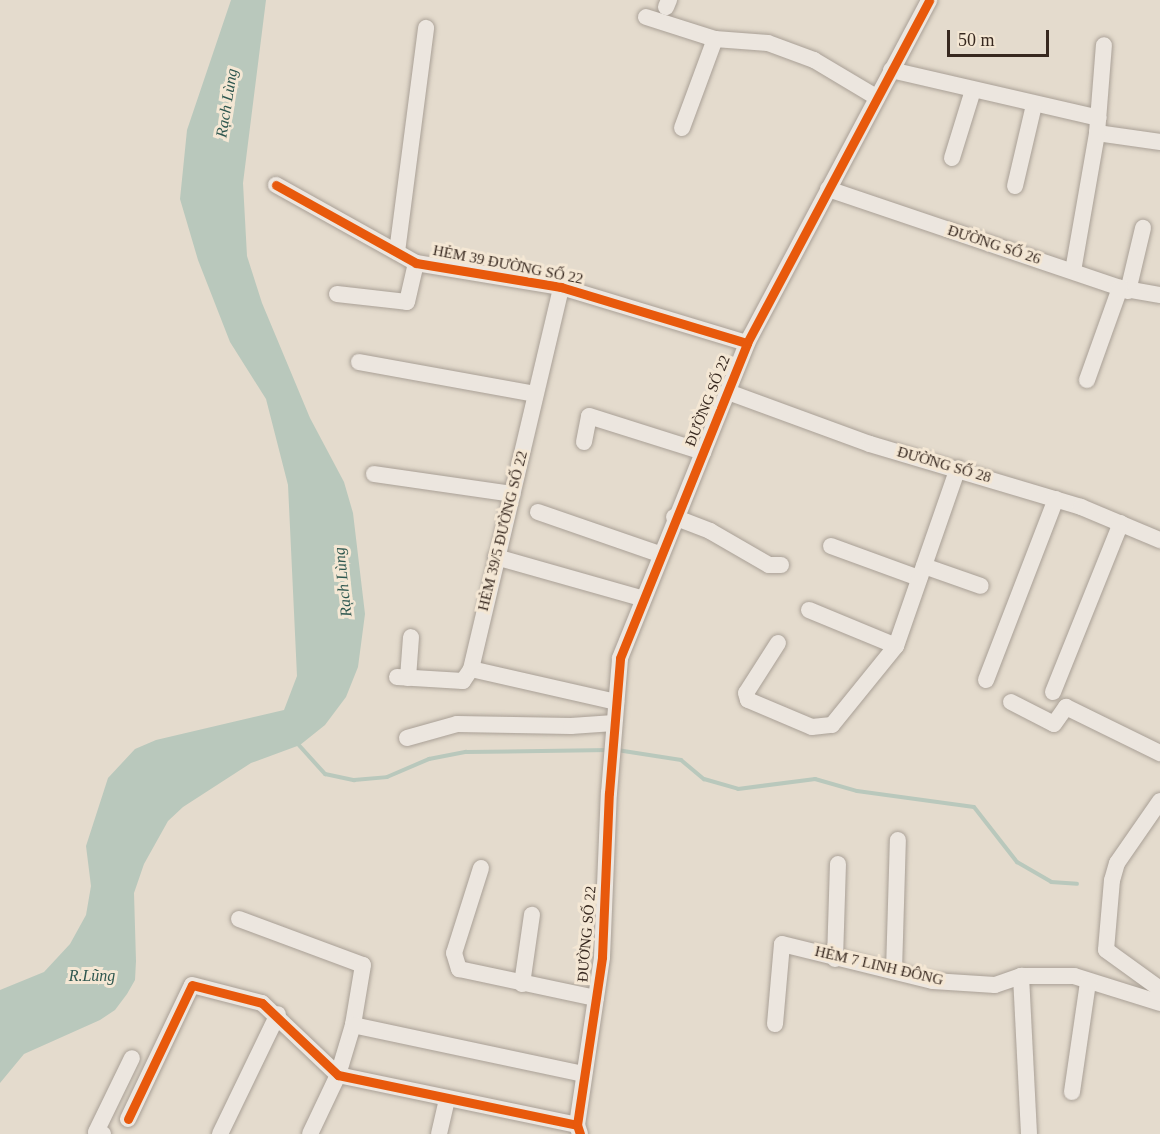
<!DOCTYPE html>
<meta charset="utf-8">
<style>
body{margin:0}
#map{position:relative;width:1160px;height:1134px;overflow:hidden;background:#e4dbcd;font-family:"Times New Roman",serif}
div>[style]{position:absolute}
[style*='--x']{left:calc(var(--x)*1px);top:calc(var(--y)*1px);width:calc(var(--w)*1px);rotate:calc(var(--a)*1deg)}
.water>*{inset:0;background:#b9c8bc}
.stream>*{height:4px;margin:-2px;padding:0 2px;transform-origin:2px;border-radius:2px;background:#b9c8bc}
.roads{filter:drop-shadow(0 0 2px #a9a096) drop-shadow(0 0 2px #a9a096)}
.minor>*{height:16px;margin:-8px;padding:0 8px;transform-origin:8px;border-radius:8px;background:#ece6df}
.cycleway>*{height:9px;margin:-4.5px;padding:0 4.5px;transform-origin:4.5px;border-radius:4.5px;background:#e8590c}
span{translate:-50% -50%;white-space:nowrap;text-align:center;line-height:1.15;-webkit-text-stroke:6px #f4e7d4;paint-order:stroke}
.street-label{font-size:15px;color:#37281f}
.water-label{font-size:16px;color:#2e574f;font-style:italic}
.scale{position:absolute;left:947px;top:30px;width:102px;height:27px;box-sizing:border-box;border:3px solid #37281f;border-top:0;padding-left:8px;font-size:18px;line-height:21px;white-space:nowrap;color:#37281f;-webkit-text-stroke:4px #f4e7d4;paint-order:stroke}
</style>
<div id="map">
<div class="water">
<i style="clip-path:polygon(231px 0,266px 0,243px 183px,247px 256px,262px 303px,310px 418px,344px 482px,353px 513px,365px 614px,358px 667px,346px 697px,325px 725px,300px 745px,251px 763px,183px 807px,168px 821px,144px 864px,134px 893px,136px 961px,135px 980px,127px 994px,115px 1010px,100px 1020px,24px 1054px,0 1083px,0 990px,44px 972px,70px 944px,86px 915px,91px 886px,86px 846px,108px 778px,135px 749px,156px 740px,284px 710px,297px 676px,288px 485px,266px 399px,230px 342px,198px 260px,180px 199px,187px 130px)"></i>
</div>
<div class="stream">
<i style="--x:297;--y:743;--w:42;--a:47.9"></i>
<i style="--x:325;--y:774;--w:30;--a:12"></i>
<i style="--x:354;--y:780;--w:33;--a:-5"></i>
<i style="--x:387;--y:777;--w:46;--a:-23.2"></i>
<i style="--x:429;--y:759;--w:38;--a:-11"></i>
<i style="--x:466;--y:752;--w:143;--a:-0.8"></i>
<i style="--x:617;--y:750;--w:65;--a:8.9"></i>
<i style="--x:681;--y:760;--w:30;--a:40"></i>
<i style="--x:704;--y:779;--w:35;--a:16"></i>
<i style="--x:738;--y:789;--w:78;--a:-7.4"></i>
<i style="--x:815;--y:779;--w:44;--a:15.9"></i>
<i style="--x:857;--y:791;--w:118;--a:7.8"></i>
<i style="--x:974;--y:807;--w:70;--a:52"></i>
<i style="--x:1017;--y:862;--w:39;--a:30"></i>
<i style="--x:1051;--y:882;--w:26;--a:4"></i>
</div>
<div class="roads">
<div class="minor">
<i style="--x:666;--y:7;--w:8;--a:-67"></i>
<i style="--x:646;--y:17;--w:72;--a:17.7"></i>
<i style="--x:715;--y:39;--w:53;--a:4.3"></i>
<i style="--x:768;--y:43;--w:49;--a:20.3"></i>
<i style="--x:814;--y:60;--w:72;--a:30.8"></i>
<i style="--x:891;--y:70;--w:213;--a:13"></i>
<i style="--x:682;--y:128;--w:95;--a:-69.7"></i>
<i style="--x:1097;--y:133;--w:64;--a:8.1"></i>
<i style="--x:952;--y:158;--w:71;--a:-72.8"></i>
<i style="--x:276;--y:185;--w:160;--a:29.1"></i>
<i style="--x:416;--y:263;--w:147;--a:9.4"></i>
<i style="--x:561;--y:287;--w:194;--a:16.8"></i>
<i style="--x:1015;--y:186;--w:83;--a:-76.8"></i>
<i style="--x:828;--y:189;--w:308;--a:18.7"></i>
<i style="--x:1120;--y:288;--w:41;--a:9.9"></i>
<i style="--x:397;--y:252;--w:226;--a:-82.6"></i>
<i style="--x:1073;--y:271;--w:140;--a:-80.1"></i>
<i style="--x:1097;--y:133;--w:88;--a:-85.5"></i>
<i style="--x:1128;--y:291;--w:65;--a:-76.6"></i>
<i style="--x:337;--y:294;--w:70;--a:6.5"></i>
<i style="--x:407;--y:302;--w:40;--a:-77"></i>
<i style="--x:359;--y:362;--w:179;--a:10.3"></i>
<i style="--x:1087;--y:380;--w:98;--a:-70.3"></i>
<i style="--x:728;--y:392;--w:151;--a:20.1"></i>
<i style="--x:870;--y:444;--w:220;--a:16.6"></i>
<i style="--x:1081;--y:507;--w:86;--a:22.7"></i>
<i style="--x:584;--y:442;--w:26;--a:-79"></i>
<i style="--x:589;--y:416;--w:120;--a:17.5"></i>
<i style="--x:374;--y:474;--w:140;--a:8.2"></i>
<i style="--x:538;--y:512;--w:128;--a:19.1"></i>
<i style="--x:674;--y:517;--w:39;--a:21"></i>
<i style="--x:710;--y:531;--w:68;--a:30"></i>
<i style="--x:769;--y:565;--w:12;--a:0"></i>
<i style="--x:831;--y:546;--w:94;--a:20"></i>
<i style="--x:496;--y:557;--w:151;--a:15.8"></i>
<i style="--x:924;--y:566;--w:60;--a:19.3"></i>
<i style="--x:809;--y:610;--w:94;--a:22.5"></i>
<i style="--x:778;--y:643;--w:59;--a:122.6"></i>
<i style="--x:746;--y:693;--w:7;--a:74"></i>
<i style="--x:748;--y:700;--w:69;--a:22.9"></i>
<i style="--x:812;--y:727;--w:20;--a:-6"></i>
<i style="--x:832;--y:725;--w:102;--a:-51"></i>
<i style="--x:896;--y:646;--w:188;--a:-70.8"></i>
<i style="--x:471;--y:669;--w:149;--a:12.8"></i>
<i style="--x:397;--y:677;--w:66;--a:3.5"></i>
<i style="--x:463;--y:681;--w:14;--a:-56"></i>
<i style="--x:471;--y:669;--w:392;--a:-76.7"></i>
<i style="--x:408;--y:678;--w:41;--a:-85.8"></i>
<i style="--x:986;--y:680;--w:194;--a:-68.9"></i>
<i style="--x:1053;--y:692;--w:182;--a:-68.1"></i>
<i style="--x:1011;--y:702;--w:48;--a:27.1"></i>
<i style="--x:1054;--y:724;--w:21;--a:-55"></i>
<i style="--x:1066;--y:707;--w:105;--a:26.1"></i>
<i style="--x:407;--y:738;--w:52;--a:-15.6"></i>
<i style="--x:457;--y:724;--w:114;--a:1"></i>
<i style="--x:571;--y:726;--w:43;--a:-4"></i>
<i style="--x:1160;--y:801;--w:75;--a:124.7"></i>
<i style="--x:1117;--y:863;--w:18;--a:106"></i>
<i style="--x:1112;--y:880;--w:70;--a:94.9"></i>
<i style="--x:1106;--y:950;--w:67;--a:35.8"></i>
<i style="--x:481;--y:868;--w:89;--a:107.6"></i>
<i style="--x:454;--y:953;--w:17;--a:73"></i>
<i style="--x:459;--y:969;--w:140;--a:12"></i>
<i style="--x:239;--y:919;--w:132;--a:20.4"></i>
<i style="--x:363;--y:965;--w:61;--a:99.5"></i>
<i style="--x:353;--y:1025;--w:52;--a:106.7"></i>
<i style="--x:338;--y:1075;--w:65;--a:115.4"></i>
<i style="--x:835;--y:959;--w:95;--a:-88.2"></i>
<i style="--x:894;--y:971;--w:131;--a:-88.3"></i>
<i style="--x:1021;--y:976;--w:158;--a:87.1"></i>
<i style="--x:522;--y:984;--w:70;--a:-81.8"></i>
<i style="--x:775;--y:1024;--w:80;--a:-85"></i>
<i style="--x:782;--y:944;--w:155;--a:13.8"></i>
<i style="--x:933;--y:981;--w:62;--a:3.7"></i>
<i style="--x:995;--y:985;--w:28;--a:-19"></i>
<i style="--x:1021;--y:976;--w:53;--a:0"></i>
<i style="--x:1074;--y:976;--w:90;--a:17.4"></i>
<i style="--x:353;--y:1025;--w:236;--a:12"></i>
<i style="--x:1072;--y:1092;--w:111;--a:-81.7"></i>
<i style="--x:128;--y:1119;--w:148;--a:-64.5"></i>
<i style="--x:192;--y:985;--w:72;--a:14.4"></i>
<i style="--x:262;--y:1003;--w:105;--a:43.5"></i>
<i style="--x:338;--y:1075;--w:244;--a:11.8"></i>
<i style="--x:103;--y:1134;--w:7;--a:-164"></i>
<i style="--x:96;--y:1132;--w:82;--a:-64.1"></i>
<i style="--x:220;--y:1134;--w:133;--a:-64.2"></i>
<i style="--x:439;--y:1134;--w:36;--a:-77"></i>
<i style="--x:580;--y:1134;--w:9;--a:-108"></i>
<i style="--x:577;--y:1125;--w:170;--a:-81.5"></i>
<i style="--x:602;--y:957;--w:164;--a:-87.6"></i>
<i style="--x:609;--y:793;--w:135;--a:-85.3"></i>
<i style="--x:620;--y:658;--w:340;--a:-68"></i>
<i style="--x:747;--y:343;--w:388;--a:-62"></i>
</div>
</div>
<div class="cycleway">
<i style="--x:276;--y:185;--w:160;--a:29.1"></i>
<i style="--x:416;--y:263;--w:147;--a:9.4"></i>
<i style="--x:561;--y:287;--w:194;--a:16.8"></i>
<i style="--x:128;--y:1119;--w:148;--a:-64.5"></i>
<i style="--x:192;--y:985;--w:72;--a:14.4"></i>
<i style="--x:262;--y:1003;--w:105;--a:43.5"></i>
<i style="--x:338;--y:1075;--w:244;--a:11.8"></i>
<i style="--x:580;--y:1134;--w:9;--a:-108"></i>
<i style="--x:577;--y:1125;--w:170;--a:-81.5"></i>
<i style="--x:602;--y:957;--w:164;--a:-87.6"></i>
<i style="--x:609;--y:793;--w:135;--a:-85.3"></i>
<i style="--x:620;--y:658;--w:340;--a:-68"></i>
<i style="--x:747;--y:343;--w:388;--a:-62"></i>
</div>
<div class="street-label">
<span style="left:994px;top:245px;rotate:18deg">ĐƯỜNG SỐ 26</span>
<span style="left:508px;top:265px;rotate:11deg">HẺM 39 ĐƯỜNG SỐ 22</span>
<span style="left:708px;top:401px;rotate:-68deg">ĐƯỜNG SỐ 22</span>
<span style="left:944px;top:465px;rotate:16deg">ĐƯỜNG SỐ 28</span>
<span style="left:503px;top:531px;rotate:-76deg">HẺM 39/5 ĐƯỜNG SỐ 22</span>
<span style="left:587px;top:934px;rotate:-85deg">ĐƯỜNG SỐ 22</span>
<span style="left:879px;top:966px;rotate:13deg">HẺM 7 LINH ĐÔNG</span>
</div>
<div class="water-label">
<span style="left:227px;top:103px;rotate:-81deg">Rạch Lùng</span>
<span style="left:343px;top:582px;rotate:-96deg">Rạch Lùng</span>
<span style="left:92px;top:976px">R.Lũng</span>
</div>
<div class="scale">50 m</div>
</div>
